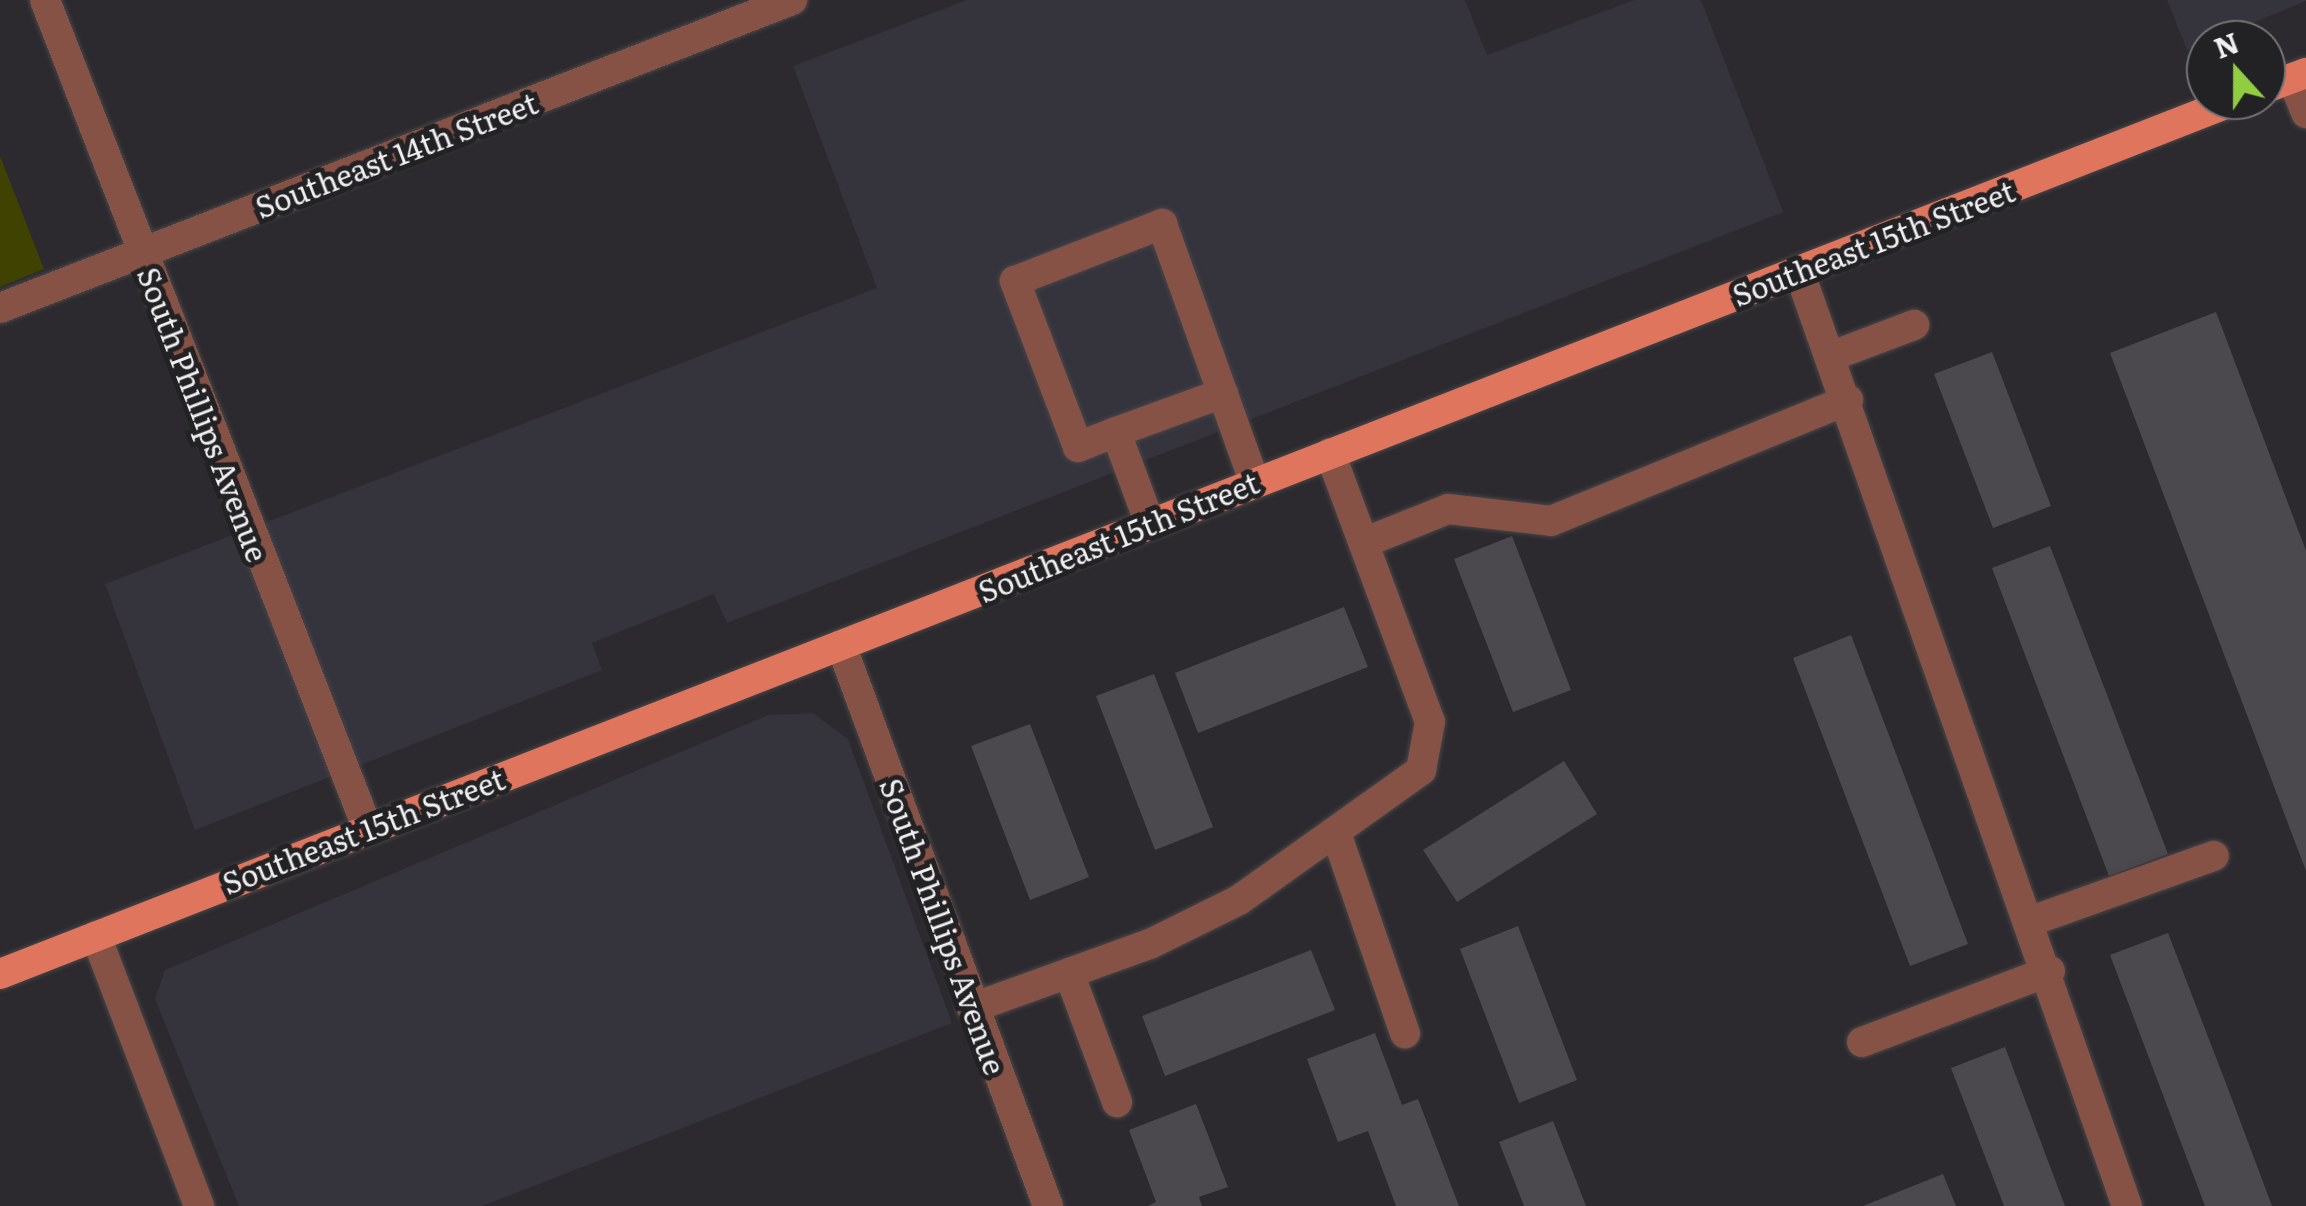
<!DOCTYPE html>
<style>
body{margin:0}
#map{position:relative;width:2306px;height:1206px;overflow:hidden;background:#2c2a2e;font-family:Literata,serif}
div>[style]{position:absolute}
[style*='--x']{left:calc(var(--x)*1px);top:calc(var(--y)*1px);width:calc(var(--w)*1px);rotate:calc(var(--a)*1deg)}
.built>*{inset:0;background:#35333c}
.green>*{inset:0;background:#3f4200}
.building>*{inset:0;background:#4b494d}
.roads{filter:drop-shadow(0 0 2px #474649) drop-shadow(0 0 2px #474649)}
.minor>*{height:30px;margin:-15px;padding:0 15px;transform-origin:15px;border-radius:15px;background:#875246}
.major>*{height:30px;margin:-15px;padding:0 15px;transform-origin:15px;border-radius:15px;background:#e0755e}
span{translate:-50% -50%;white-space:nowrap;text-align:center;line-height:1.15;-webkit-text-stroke:10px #222124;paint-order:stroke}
.street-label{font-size:30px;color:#f0eff1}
.north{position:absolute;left:2186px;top:20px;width:100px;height:100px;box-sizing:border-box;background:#222124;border:2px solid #747376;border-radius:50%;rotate:339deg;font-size:28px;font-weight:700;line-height:40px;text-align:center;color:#f0eff1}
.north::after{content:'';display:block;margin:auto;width:35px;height:45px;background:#91cd40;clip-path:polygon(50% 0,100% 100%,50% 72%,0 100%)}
</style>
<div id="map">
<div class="built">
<i style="clip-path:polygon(967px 0,1465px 0,1487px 55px,1634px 0,1701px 0,1783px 212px,727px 623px,714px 594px,592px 643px,602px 670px,195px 830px,105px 584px,877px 288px,793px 66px)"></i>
<i style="clip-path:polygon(2167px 0,2306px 0,2306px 1px,2187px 50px)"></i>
<i style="clip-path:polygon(813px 713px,848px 739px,952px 1023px,482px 1206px,239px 1206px,155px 999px,165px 970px,768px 715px)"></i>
</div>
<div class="green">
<i style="clip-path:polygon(0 156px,44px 269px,0 287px)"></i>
</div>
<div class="building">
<i style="clip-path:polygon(2216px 312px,2306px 551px,2306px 871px,2110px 353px)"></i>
<i style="clip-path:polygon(1992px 352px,2051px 506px,1993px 528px,1934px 374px)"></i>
<i style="clip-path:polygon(1512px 536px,1571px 690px,1513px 712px,1454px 559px)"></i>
<i style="clip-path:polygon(2050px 546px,2168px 854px,2109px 876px,1992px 568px)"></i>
<i style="clip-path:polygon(1344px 607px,1368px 667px,1198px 733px,1175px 673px)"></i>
<i style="clip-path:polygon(1851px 635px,1968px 944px,1910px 966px,1793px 658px)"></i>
<i style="clip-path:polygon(1154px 674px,1213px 827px,1155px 850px,1096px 696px)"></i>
<i style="clip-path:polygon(1030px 724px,1089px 877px,1030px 900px,971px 746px)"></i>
<i style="clip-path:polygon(1564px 761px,1597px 814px,1457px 902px,1423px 850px)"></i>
<i style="clip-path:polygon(1518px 926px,1577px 1080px,1519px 1103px,1460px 949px)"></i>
<i style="clip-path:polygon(2168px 933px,2227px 1086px,2272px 1206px,2205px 1206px,2110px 955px)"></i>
<i style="clip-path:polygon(1311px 950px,1335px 1010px,1165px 1076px,1142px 1016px)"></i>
<i style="clip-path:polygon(1375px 1033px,1402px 1105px,1418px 1099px,1459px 1206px,1396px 1206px,1368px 1131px,1338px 1142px,1307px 1059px)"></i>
<i style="clip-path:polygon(2005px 1047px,2065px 1206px,2004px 1206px,1951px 1068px)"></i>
<i style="clip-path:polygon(1196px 1104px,1228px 1187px,1199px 1197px,1202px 1206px,1148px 1206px,1156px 1202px,1129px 1130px)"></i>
<i style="clip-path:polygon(1553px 1121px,1586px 1206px,1524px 1206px,1499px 1142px)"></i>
<i style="clip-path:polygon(1943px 1174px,1956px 1206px,1863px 1206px)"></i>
</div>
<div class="roads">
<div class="minor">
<i style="--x:45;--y:0;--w:887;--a:68.73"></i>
<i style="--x:2292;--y:78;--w:38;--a:68"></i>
<i style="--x:1799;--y:271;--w:991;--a:70.67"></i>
<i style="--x:0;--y:308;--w:850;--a:-21.25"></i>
<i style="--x:1832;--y:356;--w:88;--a:-20.7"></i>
<i style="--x:1116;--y:432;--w:114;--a:-20"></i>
<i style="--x:1150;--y:524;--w:98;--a:-110.3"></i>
<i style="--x:1116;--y:432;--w:41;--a:158.5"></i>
<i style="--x:1078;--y:447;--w:178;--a:-110.8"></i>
<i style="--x:1015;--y:281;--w:158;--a:-21.2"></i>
<i style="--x:1162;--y:224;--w:273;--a:70.3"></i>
<i style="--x:1368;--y:541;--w:86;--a:-21.8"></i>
<i style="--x:1448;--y:509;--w:104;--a:6.6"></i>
<i style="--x:1551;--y:521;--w:321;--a:-22.2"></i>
<i style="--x:841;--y:645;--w:598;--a:69.75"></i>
<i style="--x:1336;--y:833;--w:212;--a:71"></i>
<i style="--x:2031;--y:921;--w:194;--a:-19.6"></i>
<i style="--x:96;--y:936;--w:289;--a:69.1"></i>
<i style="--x:1069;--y:973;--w:138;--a:69.6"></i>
<i style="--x:972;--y:1008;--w:189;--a:-19.8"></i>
<i style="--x:1150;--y:944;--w:99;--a:-26.3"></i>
<i style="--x:1239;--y:900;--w:224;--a:-35.5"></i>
<i style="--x:1421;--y:770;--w:49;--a:-79.4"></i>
<i style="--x:1430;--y:722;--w:287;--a:-110.4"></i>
<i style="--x:1862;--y:1042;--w:201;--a:-20.7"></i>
</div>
<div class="major">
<i style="--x:2266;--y:88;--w:43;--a:-20.6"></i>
<i style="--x:0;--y:974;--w:2401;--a:-21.35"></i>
</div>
</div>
<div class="street-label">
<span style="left:396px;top:154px;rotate:-21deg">Southeast 14th Street</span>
<span style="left:1873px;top:242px;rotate:-21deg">Southeast 15th Street</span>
<span style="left:204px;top:414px;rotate:69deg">South Phillips Avenue</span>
<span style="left:1118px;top:536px;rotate:-22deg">Southeast 15th Street</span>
<span style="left:363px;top:830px;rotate:-21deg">Southeast 15th Street</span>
<span style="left:944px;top:926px;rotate:70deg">South Phillips Avenue</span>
</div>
<div class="north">N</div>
</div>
